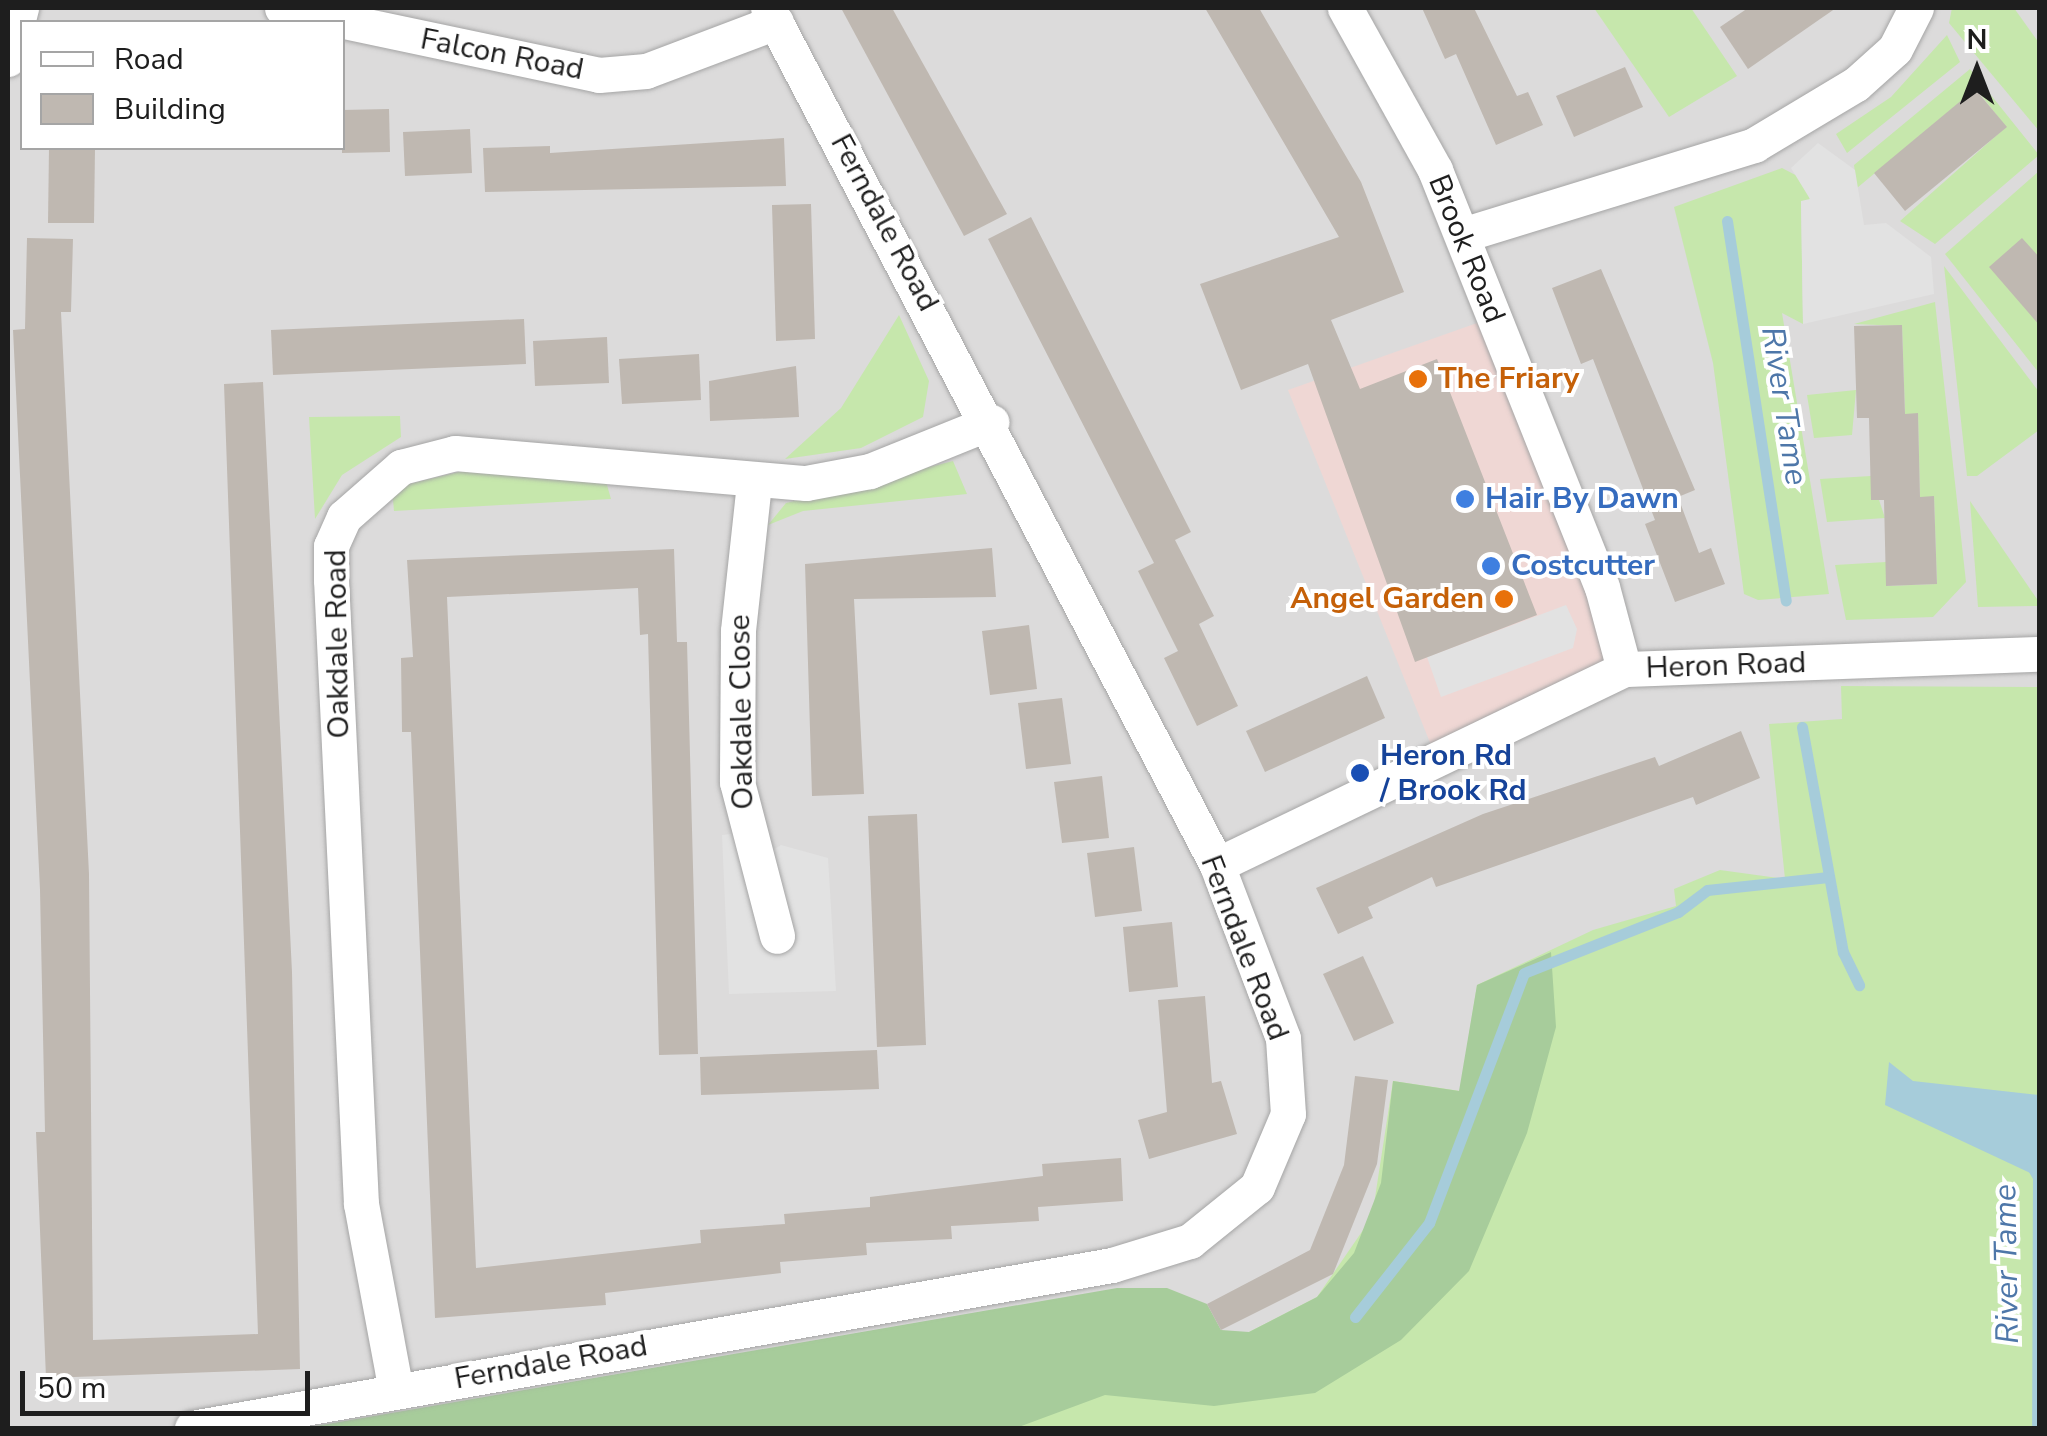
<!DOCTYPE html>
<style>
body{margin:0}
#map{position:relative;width:2047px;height:1436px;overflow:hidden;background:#eeece4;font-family:"Nunito Sans",sans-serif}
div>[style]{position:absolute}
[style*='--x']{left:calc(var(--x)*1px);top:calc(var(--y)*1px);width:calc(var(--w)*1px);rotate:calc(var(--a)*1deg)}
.residential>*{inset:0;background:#dcdbdb}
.commercial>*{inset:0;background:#efd7d4}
.grass>*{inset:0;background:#c6e7ac}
.forest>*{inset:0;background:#a7cc9b}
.parking>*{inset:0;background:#e2e2e2}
.water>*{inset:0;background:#a6ccda}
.stream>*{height:11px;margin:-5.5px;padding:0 5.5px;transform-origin:5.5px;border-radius:5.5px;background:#a6ccda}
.building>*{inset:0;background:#bfb8b1}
.roads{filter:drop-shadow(0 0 2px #a5a5a5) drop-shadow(0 0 2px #a5a5a5)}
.minor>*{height:35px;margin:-17.5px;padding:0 17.5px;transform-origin:17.5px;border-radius:17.5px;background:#fff}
.dots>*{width:28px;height:28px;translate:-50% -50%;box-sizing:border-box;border:5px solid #fff;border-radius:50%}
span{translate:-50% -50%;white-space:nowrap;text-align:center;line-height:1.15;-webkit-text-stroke:8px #fff;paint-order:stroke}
.street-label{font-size:30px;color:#1e1e1e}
.food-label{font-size:30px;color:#c56008;font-weight:700}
.left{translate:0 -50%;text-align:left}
.right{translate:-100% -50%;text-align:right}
.shop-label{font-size:30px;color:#366cbe;font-weight:700}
.transit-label{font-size:30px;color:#164399;font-weight:700}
.water-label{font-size:32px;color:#4e77a9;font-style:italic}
.frame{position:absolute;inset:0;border:10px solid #1e1e1e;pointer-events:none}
.legend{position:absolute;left:20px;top:20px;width:325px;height:130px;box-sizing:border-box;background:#fff;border:2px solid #a5a5a5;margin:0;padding:12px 18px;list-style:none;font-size:30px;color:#1e1e1e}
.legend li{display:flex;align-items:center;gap:20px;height:50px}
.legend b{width:50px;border:2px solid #a5a5a5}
.north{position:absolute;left:1927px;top:20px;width:100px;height:100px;-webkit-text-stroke:8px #fff;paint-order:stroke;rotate:0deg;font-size:28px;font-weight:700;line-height:40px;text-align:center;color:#1e1e1e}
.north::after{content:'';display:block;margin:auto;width:35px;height:45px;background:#1e1e1e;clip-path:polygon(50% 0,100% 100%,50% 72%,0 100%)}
.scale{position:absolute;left:20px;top:1371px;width:290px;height:45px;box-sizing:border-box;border:5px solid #1e1e1e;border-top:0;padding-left:12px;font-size:30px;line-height:35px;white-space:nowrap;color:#1e1e1e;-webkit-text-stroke:8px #fff;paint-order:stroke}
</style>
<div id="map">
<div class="residential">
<i style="clip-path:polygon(evenodd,8px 8px,2039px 8px,2039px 951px,1472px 1235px,1051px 1428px,8px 1428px,8px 8px,22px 22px,342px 22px,342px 148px,22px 148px,22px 22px)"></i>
</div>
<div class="commercial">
<i style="clip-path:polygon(1494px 317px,1624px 652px,1437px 760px,1288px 390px)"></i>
</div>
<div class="grass">
<i style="clip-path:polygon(1594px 8px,1691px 8px,1737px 76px,1669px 117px)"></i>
<i style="clip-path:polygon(1952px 8px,2014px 8px,2039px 43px,2039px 131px,1949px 23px)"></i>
<i style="clip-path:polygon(1947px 35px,1960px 62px,1847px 153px,1836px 134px,1891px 97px)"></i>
<i style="clip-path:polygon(1970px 69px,2039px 155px,1935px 244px,1900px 221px,2006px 127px,1976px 89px,1857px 188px,1854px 165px)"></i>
<i style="clip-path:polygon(1782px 168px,1805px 180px,1810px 200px,1801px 202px,1803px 324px,1782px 313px,1829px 594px,1758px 600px,1744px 594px,1713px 363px,1674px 207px)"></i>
<i style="clip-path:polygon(2039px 171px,2039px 373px,1945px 254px)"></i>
<i style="clip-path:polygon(1944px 266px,2039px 392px,2039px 430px,1977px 476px,1967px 476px)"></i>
<i style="clip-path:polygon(1935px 302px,1966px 582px,1933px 617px,1846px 620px,1835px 565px,1886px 562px,1887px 586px,1937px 584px,1934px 497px,1920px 497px,1918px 414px,1905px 414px,1902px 326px,1854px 324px)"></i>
<i style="clip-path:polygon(899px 315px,929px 381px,923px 417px,861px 448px,785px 459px,841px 408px)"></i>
<i style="clip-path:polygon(1856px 390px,1852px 435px,1814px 438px,1807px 395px)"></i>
<i style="clip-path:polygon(400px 416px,401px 437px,342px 475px,315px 519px,309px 417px)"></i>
<i style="clip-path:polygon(953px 461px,967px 494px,803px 511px,768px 525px,786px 503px)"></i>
<i style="clip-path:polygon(467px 470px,605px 478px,611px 499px,394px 511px,392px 488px)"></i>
<i style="clip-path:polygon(1871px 476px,1885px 518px,1827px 522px,1820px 479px)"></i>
<i style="clip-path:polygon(1970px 501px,2039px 602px,2039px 606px,1978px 607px)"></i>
<i style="clip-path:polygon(1841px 686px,2039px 687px,2039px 1428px,830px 1428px,1130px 1345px,1249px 1332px,1317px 1297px,1372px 1217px,1393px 1081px,1460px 1091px,1477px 985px,1593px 930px,1676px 906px,1674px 889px,1720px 870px,1785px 879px,1769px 724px,1842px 719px)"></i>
</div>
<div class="forest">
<i style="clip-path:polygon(1551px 952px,1556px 1027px,1527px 1133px,1469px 1271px,1401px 1340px,1315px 1393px,1214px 1406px,1105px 1395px,1016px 1428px,304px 1428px,1117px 1288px,1167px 1288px,1207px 1304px,1221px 1330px,1249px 1332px,1317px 1297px,1354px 1253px,1381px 1183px,1393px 1081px,1459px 1091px,1477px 985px)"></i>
</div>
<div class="parking">
<i style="clip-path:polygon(1818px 143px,1855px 170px,1864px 225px,1886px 223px,1931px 257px,1934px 294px,1803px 324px,1801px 201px,1810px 199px,1791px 168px)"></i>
<i style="clip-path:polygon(1566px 605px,1577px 629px,1573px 648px,1441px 697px,1427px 657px)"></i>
<i style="clip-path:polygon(747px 832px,759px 859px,781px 845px,828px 858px,836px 991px,729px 994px,722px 835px)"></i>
</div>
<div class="water">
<i style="clip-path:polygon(1889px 1062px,1913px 1081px,2039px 1095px,2039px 1177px,1885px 1105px)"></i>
</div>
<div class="stream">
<i style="--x:1727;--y:221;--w:384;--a:81.2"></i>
<i style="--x:1802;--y:727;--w:229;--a:79.7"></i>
<i style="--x:1843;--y:952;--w:37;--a:64"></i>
<i style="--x:2031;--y:1165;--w:14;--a:60"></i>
<i style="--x:2038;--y:1177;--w:251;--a:90.2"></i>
<i style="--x:1355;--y:1317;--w:120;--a:-51.8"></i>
<i style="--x:1429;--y:1223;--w:267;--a:-69.2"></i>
<i style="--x:1524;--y:973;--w:166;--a:-21.6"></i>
<i style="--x:1678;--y:912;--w:36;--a:-37"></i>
<i style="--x:1707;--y:890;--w:122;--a:-6.1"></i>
</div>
<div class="building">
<i style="clip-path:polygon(841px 8px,892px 8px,1007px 214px,964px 236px)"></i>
<i style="clip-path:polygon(1205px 8px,1259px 8px,1361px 182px,1404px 292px,1331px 320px,1360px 389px,1437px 359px,1537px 615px,1415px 662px,1308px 364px,1241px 390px,1200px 284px,1339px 237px)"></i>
<i style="clip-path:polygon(1422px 8px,1474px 8px,1517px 96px,1528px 92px,1543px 125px,1496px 145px,1456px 54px,1445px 59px)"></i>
<i style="clip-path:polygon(1748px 8px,1836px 8px,1748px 69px,1720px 27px)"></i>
<i style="clip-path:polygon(1625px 67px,1643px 107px,1574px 137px,1556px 96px)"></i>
<i style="clip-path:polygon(1975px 89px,2007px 127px,1905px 211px,1874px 173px)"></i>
<i style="clip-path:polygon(389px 109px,390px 152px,342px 153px,342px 110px)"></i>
<i style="clip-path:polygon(470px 129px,472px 173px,405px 176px,403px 132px)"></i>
<i style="clip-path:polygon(784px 138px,786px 186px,485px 192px,483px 148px,550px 146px,550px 153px)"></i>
<i style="clip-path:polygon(49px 148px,95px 148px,94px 223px,48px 223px)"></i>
<i style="clip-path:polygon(811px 204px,815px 339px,776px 341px,772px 205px)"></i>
<i style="clip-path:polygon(1031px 217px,1191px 532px,1175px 540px,1214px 616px,1199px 624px,1238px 706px,1197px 726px,1164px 658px,1178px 651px,1138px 571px,1154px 563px,988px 239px)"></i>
<i style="clip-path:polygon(27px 238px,73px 239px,71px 312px,61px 312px,89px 874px,93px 1340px,258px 1334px,224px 384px,263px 382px,292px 972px,300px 1369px,46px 1378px,36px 1132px,45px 1132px,40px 890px,13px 330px,25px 329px)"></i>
<i style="clip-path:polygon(2022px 238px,2040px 258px,2040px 326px,1989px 267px)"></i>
<i style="clip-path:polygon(1601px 269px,1695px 490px,1678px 497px,1699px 553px,1711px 548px,1725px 584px,1675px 602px,1645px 524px,1655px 520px,1593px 359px,1581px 364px,1552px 288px)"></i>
<i style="clip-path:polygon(524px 319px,526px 364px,273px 375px,271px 330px)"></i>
<i style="clip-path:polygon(1902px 325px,1905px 414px,1918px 413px,1920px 497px,1934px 496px,1937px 584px,1886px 586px,1884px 500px,1871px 500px,1869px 418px,1857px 418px,1854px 326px)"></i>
<i style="clip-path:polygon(607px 337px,609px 383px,535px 386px,533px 341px)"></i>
<i style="clip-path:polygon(699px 354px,701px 400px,622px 404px,619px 359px)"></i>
<i style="clip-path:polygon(796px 366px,799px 417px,710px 421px,709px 381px)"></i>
<i style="clip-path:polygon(992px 548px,996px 597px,854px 599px,864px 794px,812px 796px,805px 564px)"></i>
<i style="clip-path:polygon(674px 549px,677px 642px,687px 642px,698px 1054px,659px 1055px,648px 634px,640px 635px,638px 588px,447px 597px,476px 1268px,701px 1243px,700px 1230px,785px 1224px,784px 1214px,870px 1207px,870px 1197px,1043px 1176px,1042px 1164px,1121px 1158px,1123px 1201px,1038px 1207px,1039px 1221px,951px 1226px,952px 1239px,866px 1243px,867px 1255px,780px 1262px,781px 1273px,605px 1293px,606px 1305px,435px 1318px,411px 732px,402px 732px,401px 658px,413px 657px,407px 560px)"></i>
<i style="clip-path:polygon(1029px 625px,1037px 689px,990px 695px,982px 631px)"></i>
<i style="clip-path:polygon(1367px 676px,1385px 718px,1265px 772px,1246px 731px)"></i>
<i style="clip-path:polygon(1062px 698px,1071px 764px,1026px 769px,1018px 703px)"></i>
<i style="clip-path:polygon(1741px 731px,1760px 778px,1696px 805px,1693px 797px,1436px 887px,1432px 877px,1368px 907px,1373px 918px,1338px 934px,1316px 888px,1483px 814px,1655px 757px,1659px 766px)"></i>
<i style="clip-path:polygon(1102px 776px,1109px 838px,1062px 843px,1054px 782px)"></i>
<i style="clip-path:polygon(917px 814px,926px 1045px,877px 1047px,868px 816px)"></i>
<i style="clip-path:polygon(1134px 847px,1142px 911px,1095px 917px,1087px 853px)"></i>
<i style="clip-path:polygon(1172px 922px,1178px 987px,1129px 992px,1123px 927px)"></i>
<i style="clip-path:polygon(1363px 956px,1394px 1023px,1354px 1041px,1323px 974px)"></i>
<i style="clip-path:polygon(1205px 996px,1212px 1083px,1221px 1081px,1237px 1134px,1149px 1159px,1138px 1120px,1167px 1112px,1158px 1000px)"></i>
<i style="clip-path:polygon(877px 1050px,879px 1089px,701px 1095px,700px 1057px)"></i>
<i style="clip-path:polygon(1355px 1076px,1388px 1080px,1377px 1164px,1333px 1274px,1221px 1330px,1207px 1304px,1310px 1250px,1344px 1165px)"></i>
</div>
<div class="roads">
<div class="minor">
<i style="--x:282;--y:8;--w:324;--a:11.9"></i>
<i style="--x:599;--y:75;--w:47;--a:-4.9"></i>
<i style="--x:646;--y:71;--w:139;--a:-20.7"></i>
<i style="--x:1345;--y:8;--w:185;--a:60.9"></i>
<i style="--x:1435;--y:170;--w:449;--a:68.2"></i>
<i style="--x:1602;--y:587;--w:85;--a:75"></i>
<i style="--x:8;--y:59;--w:53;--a:-75.7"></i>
<i style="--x:1462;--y:235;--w:306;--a:-17.1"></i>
<i style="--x:1754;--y:145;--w:119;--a:-30.9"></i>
<i style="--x:1856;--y:84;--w:52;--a:-41.9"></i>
<i style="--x:1895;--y:49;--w:46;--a:-62.9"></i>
<i style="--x:754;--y:483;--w:149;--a:96.2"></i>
<i style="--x:738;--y:631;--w:151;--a:90.4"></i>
<i style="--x:737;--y:782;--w:159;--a:75.4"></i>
<i style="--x:1217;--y:865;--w:452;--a:-25.7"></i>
<i style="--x:1624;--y:669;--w:416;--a:-2.1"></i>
<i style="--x:396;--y:1391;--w:190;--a:-100.6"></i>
<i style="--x:361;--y:1204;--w:625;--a:-92.75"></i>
<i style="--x:331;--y:580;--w:34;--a:-90"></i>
<i style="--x:331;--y:546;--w:32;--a:-66"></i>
<i style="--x:344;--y:517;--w:76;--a:-41.3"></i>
<i style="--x:401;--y:467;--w:56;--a:-14.5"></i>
<i style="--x:455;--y:453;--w:352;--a:4.9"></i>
<i style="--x:806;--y:483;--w:65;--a:-10.6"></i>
<i style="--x:870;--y:471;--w:131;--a:-22"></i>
<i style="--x:192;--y:1428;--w:934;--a:-10.05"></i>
<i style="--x:1112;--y:1265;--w:82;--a:-17.1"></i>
<i style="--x:1190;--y:1241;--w:86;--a:-38.9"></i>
<i style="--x:1257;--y:1187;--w:79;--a:-67"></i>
<i style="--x:1288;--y:1114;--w:76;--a:-93.8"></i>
<i style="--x:1283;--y:1038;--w:185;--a:-110.9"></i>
<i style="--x:1217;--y:865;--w:967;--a:-117.65"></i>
</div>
</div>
<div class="dots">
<i style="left:1418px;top:379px;background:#e8710a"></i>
<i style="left:1465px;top:499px;background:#3f7fe0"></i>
<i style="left:1491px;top:566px;background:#3f7fe0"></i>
<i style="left:1504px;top:599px;background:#e8710a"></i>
<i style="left:1360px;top:773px;background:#1a4fb4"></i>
</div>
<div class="street-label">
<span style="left:502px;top:55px;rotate:11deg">Falcon Road</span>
<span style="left:884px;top:223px;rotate:62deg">Ferndale Road</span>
<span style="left:1466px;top:249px;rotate:68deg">Brook Road</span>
<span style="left:338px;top:644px;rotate:-91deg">Oakdale Road</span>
<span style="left:1726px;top:666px;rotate:-2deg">Heron Road</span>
<span style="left:742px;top:712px;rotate:-91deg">Oakdale Close</span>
<span style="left:1244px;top:948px;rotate:69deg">Ferndale Road</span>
<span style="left:551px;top:1363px;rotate:-10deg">Ferndale Road</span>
</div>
<div class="food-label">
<span class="left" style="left:1438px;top:379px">The Friary</span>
<span class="right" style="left:1484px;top:599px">Angel Garden</span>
</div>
<div class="shop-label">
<span class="left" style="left:1485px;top:499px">Hair By Dawn</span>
<span class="left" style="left:1511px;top:566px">Costcutter</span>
</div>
<div class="transit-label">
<span class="left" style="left:1380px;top:773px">Heron Rd<br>/ Brook Rd</span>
</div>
<div class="water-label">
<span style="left:1784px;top:406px;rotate:81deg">River Tame</span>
<span style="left:2007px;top:1264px;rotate:-91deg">River Tame</span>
</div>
<div class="frame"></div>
<ul class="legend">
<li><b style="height:12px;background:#fff"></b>Road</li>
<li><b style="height:28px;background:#bfb8b1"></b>Building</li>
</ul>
<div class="north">N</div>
<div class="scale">50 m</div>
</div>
